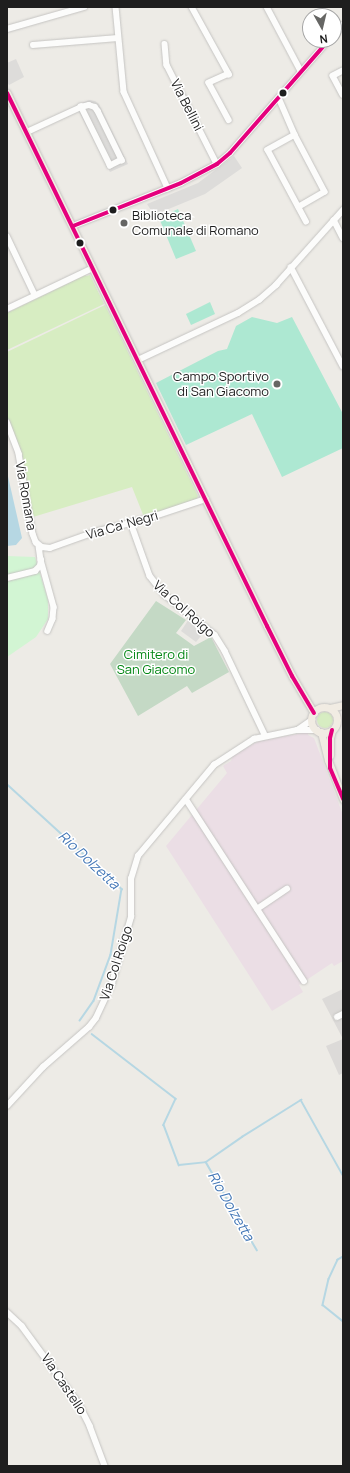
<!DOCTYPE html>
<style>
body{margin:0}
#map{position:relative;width:350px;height:1473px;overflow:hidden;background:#edebe6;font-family:Manrope,sans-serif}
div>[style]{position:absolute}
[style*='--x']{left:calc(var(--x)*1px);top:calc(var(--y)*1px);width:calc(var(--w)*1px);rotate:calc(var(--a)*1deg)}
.residential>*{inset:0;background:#dcdad8}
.industrial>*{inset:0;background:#ebdee5}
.grass>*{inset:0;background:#d7edc2}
.round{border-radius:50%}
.cemetery>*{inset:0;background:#c4d9c5}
.park>*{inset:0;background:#d2f5d3}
.pitch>*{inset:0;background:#ade8d2}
.parking>*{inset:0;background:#dddcda}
.water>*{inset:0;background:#b6d7e3}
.stream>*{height:1.5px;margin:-0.75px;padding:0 0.75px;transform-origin:0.75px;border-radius:0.75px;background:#b6d7e3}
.roads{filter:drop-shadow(0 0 1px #c5c4c2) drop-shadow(0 0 1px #c5c4c2)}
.minor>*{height:5.5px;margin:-2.75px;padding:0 2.75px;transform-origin:2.75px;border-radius:2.75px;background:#fcfcfb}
.major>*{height:7px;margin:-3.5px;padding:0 3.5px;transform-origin:3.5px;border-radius:3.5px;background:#f1ece3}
.major>.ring{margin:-3.5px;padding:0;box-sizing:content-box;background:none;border:7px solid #f1ece3;border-radius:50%}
.bus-1>*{height:4px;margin:-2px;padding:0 2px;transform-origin:2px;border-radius:2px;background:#e5007d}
.dots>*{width:11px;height:11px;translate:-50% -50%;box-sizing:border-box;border:2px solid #fff;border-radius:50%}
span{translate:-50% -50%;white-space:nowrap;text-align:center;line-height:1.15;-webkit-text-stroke:3px #fff;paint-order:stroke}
.street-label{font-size:13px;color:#1e1e1e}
.poi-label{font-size:13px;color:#1e1e1e}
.left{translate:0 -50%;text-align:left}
.right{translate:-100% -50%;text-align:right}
.park-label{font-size:13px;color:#028613}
.water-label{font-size:14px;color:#4276b6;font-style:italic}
.frame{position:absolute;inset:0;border:8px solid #1e1e1e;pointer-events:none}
.north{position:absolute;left:302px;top:8px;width:40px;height:40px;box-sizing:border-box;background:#fff;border:1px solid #a5a5a5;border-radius:50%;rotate:172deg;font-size:11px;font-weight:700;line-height:16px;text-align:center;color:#1e1e1e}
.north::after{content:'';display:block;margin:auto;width:14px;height:18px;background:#666664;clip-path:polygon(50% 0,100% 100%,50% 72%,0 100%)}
</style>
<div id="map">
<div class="residential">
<i style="clip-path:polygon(343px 989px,343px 1073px,339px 1075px,326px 1046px,343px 1039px,322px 999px)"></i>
</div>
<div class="industrial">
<i style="clip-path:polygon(308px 732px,308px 735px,314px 738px,343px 815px,343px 961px,334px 966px,332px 963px,299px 985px,303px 992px,272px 1011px,166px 846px,227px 773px,223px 766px,231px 761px,233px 755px,259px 741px)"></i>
</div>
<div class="grass">
<i style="clip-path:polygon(85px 275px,86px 276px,90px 275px,104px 304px,7px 350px,7px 313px)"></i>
<i style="clip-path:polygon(105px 305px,198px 496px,197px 499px,144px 517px,132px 487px,33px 517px,22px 454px,7px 416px,7px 352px)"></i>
<i class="round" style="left:317px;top:712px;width:16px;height:16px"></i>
</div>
<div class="cemetery">
<i style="clip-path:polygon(156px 601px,186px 620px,176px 633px,194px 646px,211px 637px,229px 672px,192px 693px,187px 686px,138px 716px,110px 664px)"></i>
</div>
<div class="park">
<i style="clip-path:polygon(7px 556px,35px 557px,48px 600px,48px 619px,36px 637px,7px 657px)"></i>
</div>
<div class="pitch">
<i style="clip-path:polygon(178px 209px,196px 251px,176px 259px,159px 218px)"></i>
<i style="clip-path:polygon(210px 302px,215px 314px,191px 325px,186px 314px)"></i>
<i style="clip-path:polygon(252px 317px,277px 323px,292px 317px,343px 414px,343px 448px,282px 477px,252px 414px,186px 445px,156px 383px,218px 351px,227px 349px,236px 326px)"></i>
</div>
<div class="parking">
<i style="clip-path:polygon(16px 59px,24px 77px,9px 85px,7px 82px,7px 63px)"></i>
<i style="clip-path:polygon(89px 100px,95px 101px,99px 104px,128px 164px,110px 172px,76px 106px)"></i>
<i style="clip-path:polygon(234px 156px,242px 168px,205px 194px,154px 215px,147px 204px,198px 183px)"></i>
<i style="clip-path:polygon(189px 619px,205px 631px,196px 642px,181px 631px)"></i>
</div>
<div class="water">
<i style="clip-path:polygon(7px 472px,22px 538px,16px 545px,7px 546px)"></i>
</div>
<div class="stream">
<i style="--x:7;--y:784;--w:156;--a:42.4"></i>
<i style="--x:122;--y:889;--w:67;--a:99.5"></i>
<i style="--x:111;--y:955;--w:49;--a:110.3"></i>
<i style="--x:94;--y:1001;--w:24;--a:125"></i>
<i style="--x:92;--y:1034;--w:106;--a:37.7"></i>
<i style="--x:176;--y:1099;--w:29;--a:115"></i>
<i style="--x:164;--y:1125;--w:43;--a:69.4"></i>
<i style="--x:179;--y:1165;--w:27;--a:-6"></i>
<i style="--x:206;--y:1162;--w:102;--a:59.9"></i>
<i style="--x:206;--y:1162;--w:44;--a:-34.8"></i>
<i style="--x:242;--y:1137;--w:70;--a:-32.1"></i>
<i style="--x:301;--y:1100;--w:86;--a:60.8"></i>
<i style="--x:343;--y:1257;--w:6;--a:149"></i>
<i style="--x:338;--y:1260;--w:21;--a:115"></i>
<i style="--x:329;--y:1279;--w:27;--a:103"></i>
<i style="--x:323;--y:1305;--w:26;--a:39"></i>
</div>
<div class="roads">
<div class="minor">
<i style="--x:116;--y:7;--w:85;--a:84.6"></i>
<i style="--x:124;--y:92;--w:106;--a:65.4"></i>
<i style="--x:192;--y:7;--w:77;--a:61.1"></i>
<i style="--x:229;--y:74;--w:22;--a:156"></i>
<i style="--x:209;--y:83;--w:42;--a:61.6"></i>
<i style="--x:267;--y:7;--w:72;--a:62"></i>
<i style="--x:7;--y:29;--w:80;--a:-15.9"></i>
<i style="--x:334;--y:35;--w:13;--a:-48"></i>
<i style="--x:165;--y:44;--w:21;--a:85"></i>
<i style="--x:167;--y:65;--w:111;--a:63.2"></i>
<i style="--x:33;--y:45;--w:85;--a:-4.7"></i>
<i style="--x:343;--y:71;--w:11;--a:153"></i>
<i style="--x:333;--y:76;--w:21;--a:62"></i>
<i style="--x:279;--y:98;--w:40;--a:66.6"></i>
<i style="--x:295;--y:135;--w:64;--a:62.2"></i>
<i style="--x:325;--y:192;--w:30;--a:150"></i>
<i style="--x:27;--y:132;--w:60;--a:-24.8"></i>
<i style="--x:81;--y:107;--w:8;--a:-14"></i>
<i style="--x:89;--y:105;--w:6;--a:18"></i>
<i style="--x:95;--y:107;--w:5;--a:53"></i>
<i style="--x:98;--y:111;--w:55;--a:63.9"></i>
<i style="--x:122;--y:160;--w:13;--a:153"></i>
<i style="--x:110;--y:166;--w:66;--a:-116.2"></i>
<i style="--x:295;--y:135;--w:31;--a:151"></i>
<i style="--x:268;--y:150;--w:81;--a:61.8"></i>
<i style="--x:334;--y:220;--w:20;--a:63"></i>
<i style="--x:73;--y:226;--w:116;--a:-21.7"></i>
<i style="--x:181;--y:183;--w:41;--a:-27.8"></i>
<i style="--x:217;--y:164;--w:17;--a:-40"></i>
<i style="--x:230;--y:153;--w:150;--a:-48.8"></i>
<i style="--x:7;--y:236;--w:65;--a:64.6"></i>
<i style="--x:291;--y:267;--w:112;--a:62.3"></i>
<i style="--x:7;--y:309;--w:95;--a:-25.5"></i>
<i style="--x:138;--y:360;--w:110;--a:-25.2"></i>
<i style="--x:238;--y:313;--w:25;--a:-32"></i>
<i style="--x:259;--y:300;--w:23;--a:-41"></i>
<i style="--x:276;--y:285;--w:101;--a:-48.2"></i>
<i style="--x:7;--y:422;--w:34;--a:69"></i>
<i style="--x:19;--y:454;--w:81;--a:80.1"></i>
<i style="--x:33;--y:534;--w:9;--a:69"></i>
<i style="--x:36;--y:542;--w:8;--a:40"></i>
<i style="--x:42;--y:547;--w:8;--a:7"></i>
<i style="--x:50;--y:548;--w:48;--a:-19.6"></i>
<i style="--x:95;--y:532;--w:53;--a:-14.3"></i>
<i style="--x:146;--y:519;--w:63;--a:-18.4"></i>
<i style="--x:131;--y:523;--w:56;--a:70.3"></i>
<i style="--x:150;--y:576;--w:24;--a:52"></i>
<i style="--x:165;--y:595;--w:64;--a:38.7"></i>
<i style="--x:215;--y:635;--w:19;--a:58"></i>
<i style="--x:225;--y:651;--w:93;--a:64.5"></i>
<i style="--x:39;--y:546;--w:14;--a:82"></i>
<i style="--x:41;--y:560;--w:49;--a:74.5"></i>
<i style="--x:54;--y:607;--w:12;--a:95"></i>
<i style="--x:53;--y:619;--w:13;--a:113"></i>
<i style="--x:7;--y:578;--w:29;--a:-14"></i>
<i style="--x:35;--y:571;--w:7;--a:-45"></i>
<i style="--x:40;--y:566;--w:6;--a:-81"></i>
<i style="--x:299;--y:729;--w:16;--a:-35"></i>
<i style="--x:186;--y:799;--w:217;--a:57"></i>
<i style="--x:257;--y:909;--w:36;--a:-34"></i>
<i style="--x:337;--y:1017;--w:7;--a:-27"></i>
<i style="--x:7;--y:1106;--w:53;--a:-47.3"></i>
<i style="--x:43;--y:1067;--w:61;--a:-41"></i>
<i style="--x:89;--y:1027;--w:11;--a:-52"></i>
<i style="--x:96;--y:1018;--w:38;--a:-65"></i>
<i style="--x:112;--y:983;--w:69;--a:-73.9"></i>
<i style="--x:131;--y:917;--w:38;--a:-90"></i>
<i style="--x:131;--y:879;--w:24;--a:-73"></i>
<i style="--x:138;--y:856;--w:119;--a:-50.1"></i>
<i style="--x:214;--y:765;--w:48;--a:-33"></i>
<i style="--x:254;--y:739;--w:44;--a:-11.8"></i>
<i style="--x:297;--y:730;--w:20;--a:0"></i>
<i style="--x:7;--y:1312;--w:21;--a:43"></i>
<i style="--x:22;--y:1326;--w:97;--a:53.8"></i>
<i style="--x:79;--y:1404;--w:25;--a:63"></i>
<i style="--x:90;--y:1426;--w:43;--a:69.4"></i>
</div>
<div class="major">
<i style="--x:7;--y:93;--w:593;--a:64"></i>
<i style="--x:267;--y:626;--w:56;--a:63.4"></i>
<i style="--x:292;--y:676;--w:43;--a:59.3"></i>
<i class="ring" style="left:311px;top:707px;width:19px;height:19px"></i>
<i style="--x:330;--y:708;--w:13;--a:-13"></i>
<i style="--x:321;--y:732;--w:29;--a:76"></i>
<i style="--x:328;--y:760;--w:42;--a:69"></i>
<i style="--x:330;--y:755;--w:17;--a:-90"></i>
<i style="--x:330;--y:738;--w:8;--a:-76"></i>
</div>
</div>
<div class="bus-1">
<i style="--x:7;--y:93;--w:593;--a:64"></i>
<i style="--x:267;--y:626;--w:56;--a:63.4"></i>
<i style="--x:292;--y:676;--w:43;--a:59.3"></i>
<i style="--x:73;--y:226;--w:116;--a:-21.7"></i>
<i style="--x:181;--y:183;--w:41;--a:-27.8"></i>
<i style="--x:217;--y:164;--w:17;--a:-40"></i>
<i style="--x:230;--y:153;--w:150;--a:-48.8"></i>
<i style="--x:332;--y:730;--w:8;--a:104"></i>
<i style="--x:330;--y:738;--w:30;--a:90"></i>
<i style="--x:330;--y:768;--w:34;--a:67"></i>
</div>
<div class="dots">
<i style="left:283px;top:93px;background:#1e1e1e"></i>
<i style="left:113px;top:210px;background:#1e1e1e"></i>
<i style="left:124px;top:223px;background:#666664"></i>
<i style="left:80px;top:243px;background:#1e1e1e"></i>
<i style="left:277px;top:384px;background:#666664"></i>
</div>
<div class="street-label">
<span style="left:187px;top:105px;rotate:63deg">Via Bellini</span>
<span style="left:26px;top:496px;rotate:80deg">Via Romana</span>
<span style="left:122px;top:525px;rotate:-16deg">Via Ca' Negri</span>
<span style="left:184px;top:609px;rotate:42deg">Via Col Roigo</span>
<span style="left:116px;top:963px;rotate:-72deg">Via Col Roigo</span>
<span style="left:64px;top:1384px;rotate:56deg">Via Castello</span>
</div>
<div class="poi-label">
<span class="left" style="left:132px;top:223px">Biblioteca<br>Comunale di Romano</span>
<span class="right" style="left:269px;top:384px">Campo Sportivo<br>di San Giacomo</span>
</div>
<div class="park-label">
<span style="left:156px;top:662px">Cimitero di<br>San Giacomo</span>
</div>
<div class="water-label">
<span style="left:89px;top:860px;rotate:43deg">Rio Dolzetta</span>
<span style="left:231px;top:1206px;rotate:60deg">Rio Dolzetta</span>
</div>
<div class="frame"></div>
<div class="north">N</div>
</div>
